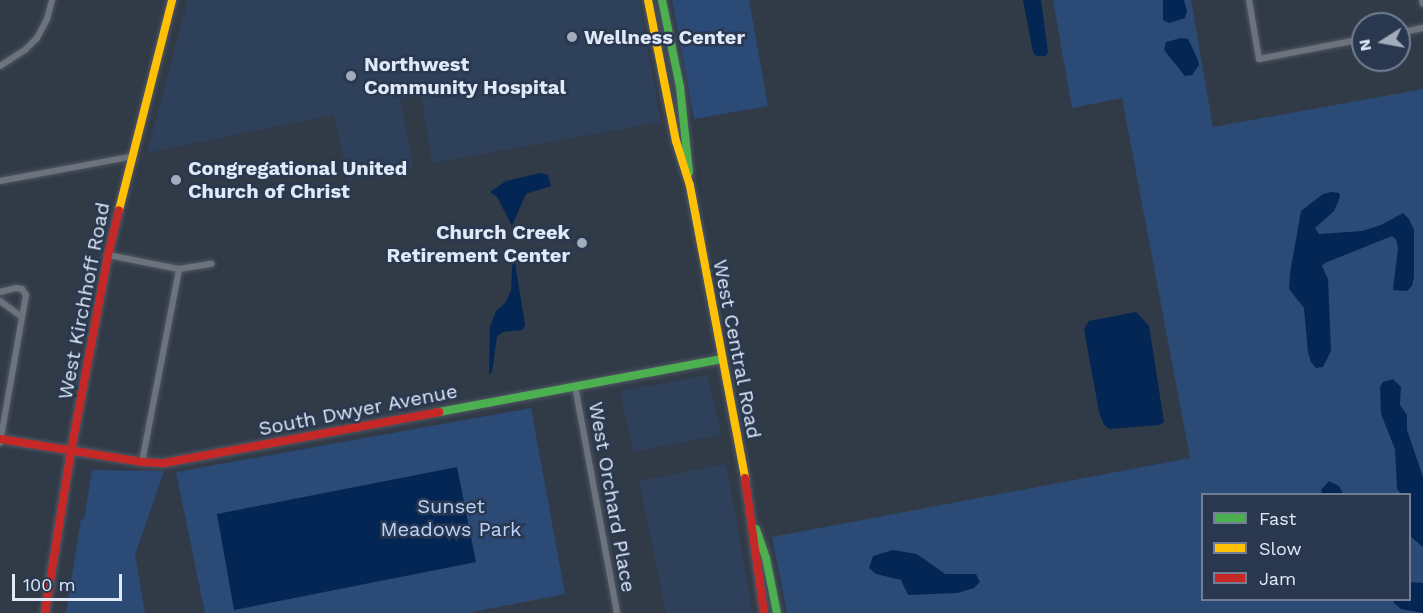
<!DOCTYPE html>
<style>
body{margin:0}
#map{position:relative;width:1423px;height:613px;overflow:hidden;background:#313a47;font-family:"Work Sans",sans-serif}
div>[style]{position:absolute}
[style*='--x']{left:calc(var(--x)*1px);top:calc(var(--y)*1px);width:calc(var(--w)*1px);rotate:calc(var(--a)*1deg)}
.built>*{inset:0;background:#2e405a}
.green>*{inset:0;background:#2b4a76}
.water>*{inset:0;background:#042655}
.roads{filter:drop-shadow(0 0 2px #4e5661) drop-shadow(0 0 2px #4e5661)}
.street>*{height:6px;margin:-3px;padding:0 3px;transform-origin:3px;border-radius:3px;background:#6c737d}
.fast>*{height:8px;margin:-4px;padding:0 4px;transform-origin:4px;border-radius:4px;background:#4caf50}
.slow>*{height:8px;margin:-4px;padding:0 4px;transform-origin:4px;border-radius:4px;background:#ffc107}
.jam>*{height:8px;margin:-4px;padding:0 4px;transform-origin:4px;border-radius:4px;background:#c62828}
.dots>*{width:16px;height:16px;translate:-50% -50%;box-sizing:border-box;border:3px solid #29384f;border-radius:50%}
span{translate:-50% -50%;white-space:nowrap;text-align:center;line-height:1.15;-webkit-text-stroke:5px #29384f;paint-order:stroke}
.poi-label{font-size:20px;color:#dfe9f8;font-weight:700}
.left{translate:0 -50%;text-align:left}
.right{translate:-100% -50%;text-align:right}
.street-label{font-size:20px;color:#dfe9f8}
.park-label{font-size:20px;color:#b9d4fb}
.legend{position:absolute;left:1201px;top:493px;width:210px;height:108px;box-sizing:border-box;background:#29384f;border:2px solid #727f93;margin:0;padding:8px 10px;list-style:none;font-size:18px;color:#dfe9f8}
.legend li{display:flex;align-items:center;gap:12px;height:30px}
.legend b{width:30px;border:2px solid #727f93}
.north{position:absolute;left:1351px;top:12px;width:60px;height:60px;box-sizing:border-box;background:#29384f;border:2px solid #727f93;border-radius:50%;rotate:259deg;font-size:16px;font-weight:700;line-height:24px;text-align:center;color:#dfe9f8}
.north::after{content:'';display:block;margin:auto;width:21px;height:27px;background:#a2acba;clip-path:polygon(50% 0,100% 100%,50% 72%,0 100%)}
.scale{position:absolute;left:12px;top:574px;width:110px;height:27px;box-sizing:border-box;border:3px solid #dfe9f8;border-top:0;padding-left:8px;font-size:18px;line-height:21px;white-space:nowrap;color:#dfe9f8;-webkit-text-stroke:4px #29384f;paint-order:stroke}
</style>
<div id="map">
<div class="built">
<i style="clip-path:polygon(188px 0,639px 0,661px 122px,432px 163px,421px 94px,400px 99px,414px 169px,348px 180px,334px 115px,147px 153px)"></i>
<i style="clip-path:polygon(708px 375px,721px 435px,633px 452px,620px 391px)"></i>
<i style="clip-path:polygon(726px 464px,753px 613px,666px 613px,639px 481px)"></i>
</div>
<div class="green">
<i style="clip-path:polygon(672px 0,749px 0,768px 106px,694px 119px)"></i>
<i style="clip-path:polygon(evenodd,1053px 0,1191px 0,1213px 127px,1423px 89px,1423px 613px,787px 613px,772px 537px,1190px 458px,1122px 98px,1072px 108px,1053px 0,1202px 494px,1410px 494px,1410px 600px,1202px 600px,1202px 494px)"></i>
<i style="clip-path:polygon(531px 408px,565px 594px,468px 613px,205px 613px,176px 472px)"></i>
<i style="clip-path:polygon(92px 470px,164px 471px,135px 555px,145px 613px,66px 613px,81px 519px,84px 519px)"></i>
</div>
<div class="water">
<i style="clip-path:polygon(1023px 0,1041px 0,1048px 53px,1045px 56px,1036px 56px,1033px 52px)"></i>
<i style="clip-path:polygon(1163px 0,1184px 0,1187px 11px,1185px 18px,1169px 23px,1163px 20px)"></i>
<i style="clip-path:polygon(1181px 38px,1188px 39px,1197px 58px,1199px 65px,1192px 75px,1185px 76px,1164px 50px,1166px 42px)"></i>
<i style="clip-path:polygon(540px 173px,548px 175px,551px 186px,526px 194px,512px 226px,497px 197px,490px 192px,506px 181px)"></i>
<i style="clip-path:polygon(1332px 192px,1339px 193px,1340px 197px,1334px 211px,1315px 228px,1319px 234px,1362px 231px,1381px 225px,1403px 213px,1409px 219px,1414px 230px,1414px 277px,1412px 286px,1407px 291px,1393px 290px,1398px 248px,1396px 239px,1392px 236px,1325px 263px,1322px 266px,1328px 279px,1331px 351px,1323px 367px,1316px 368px,1311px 362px,1308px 352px,1304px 308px,1289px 289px,1290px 273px,1301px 211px,1323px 194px)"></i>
<i style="clip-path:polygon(513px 251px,525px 324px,523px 330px,503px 332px,497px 336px,492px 372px,489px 375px,490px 327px,496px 311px,505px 303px,511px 291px)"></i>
<i style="clip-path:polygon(1136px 312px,1149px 326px,1164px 422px,1159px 425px,1110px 429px,1104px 425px,1099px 412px,1084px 329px,1089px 321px)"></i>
<i style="clip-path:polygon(1393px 379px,1401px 387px,1400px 405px,1407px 415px,1407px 430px,1423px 477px,1423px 547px,1410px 536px,1410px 494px,1401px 494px,1397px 489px,1395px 449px,1381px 414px,1380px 387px,1383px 382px)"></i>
<i style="clip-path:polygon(457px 467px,476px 562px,234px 610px,217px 514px)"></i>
<i style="clip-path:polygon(1329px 481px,1339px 486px,1343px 494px,1322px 494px,1321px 490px)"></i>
<i style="clip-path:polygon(893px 550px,917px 554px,945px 574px,976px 574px,980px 582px,974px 588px,958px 593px,908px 595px,901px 580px,876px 574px,869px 568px,873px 556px)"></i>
<i style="clip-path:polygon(1410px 582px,1423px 583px,1423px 613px,1401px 609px,1394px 603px,1393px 600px,1410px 600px)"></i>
</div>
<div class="roads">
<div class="street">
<i style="--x:1249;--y:0;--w:60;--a:80.4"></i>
<i style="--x:1259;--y:59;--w:106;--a:-10.9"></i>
<i style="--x:1422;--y:0;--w:4;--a:76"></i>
<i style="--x:1399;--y:33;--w:25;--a:-12"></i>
<i style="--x:0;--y:66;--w:30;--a:-33"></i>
<i style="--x:25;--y:50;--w:17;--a:-45"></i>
<i style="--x:37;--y:38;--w:21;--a:-62"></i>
<i style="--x:47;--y:19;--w:20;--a:-75"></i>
<i style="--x:0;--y:181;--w:132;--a:-10.5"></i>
<i style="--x:108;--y:255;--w:72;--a:11.2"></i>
<i style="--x:179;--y:269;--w:33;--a:-9"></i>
<i style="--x:0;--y:292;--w:16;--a:-14"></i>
<i style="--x:16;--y:288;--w:6;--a:9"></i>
<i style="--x:22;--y:289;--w:7;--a:56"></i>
<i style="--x:26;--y:295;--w:150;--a:100"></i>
<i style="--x:0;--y:301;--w:27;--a:36"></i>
<i style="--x:575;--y:386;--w:231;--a:79.5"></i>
<i style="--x:142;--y:462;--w:197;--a:-79.1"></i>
</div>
<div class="fast">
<i style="--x:662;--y:0;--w:89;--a:78.3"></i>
<i style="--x:680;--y:87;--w:86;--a:84"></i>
<i style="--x:439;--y:412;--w:288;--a:-10.6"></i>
<i style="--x:756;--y:529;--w:31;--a:71"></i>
<i style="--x:766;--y:558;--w:56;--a:78.7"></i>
</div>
<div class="slow">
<i style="--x:648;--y:0;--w:144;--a:78.8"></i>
<i style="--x:676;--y:141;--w:47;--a:72.7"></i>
<i style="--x:690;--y:186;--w:297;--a:79.3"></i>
<i style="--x:119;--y:210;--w:217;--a:-75.8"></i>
</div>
<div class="jam">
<i style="--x:0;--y:439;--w:144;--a:9.2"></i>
<i style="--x:142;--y:462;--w:22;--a:3"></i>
<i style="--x:164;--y:463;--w:280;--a:-10.5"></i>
<i style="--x:745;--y:478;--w:136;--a:82"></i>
<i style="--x:45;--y:613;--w:164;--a:-80.9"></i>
<i style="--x:71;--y:451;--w:199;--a:-79.3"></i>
<i style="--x:108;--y:255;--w:46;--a:-76.3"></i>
</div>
</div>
<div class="dots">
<i style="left:572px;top:37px;background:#a2acba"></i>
<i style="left:351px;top:76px;background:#a2acba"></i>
<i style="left:176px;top:180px;background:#a2acba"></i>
<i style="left:582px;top:243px;background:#a2acba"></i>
</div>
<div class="poi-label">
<span class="left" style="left:584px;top:37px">Wellness Center</span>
<span class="left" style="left:364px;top:76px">Northwest<br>Community Hospital</span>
<span class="left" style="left:188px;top:180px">Congregational United<br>Church of Christ</span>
<span class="right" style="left:570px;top:244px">Church Creek<br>Retirement Center</span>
</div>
<div class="street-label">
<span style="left:84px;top:301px;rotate:-79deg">West Kirchhoff Road</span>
<span style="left:737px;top:349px;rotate:79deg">West Central Road</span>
<span style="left:358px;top:410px;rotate:-11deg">South Dwyer Avenue</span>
<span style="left:612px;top:497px;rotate:80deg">West Orchard Place</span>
</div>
<div class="park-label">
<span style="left:451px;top:518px">Sunset<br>Meadows Park</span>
</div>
<ul class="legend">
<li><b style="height:8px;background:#4caf50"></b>Fast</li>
<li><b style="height:8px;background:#ffc107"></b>Slow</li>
<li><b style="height:8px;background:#c62828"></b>Jam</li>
</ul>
<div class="north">N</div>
<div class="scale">100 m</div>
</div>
